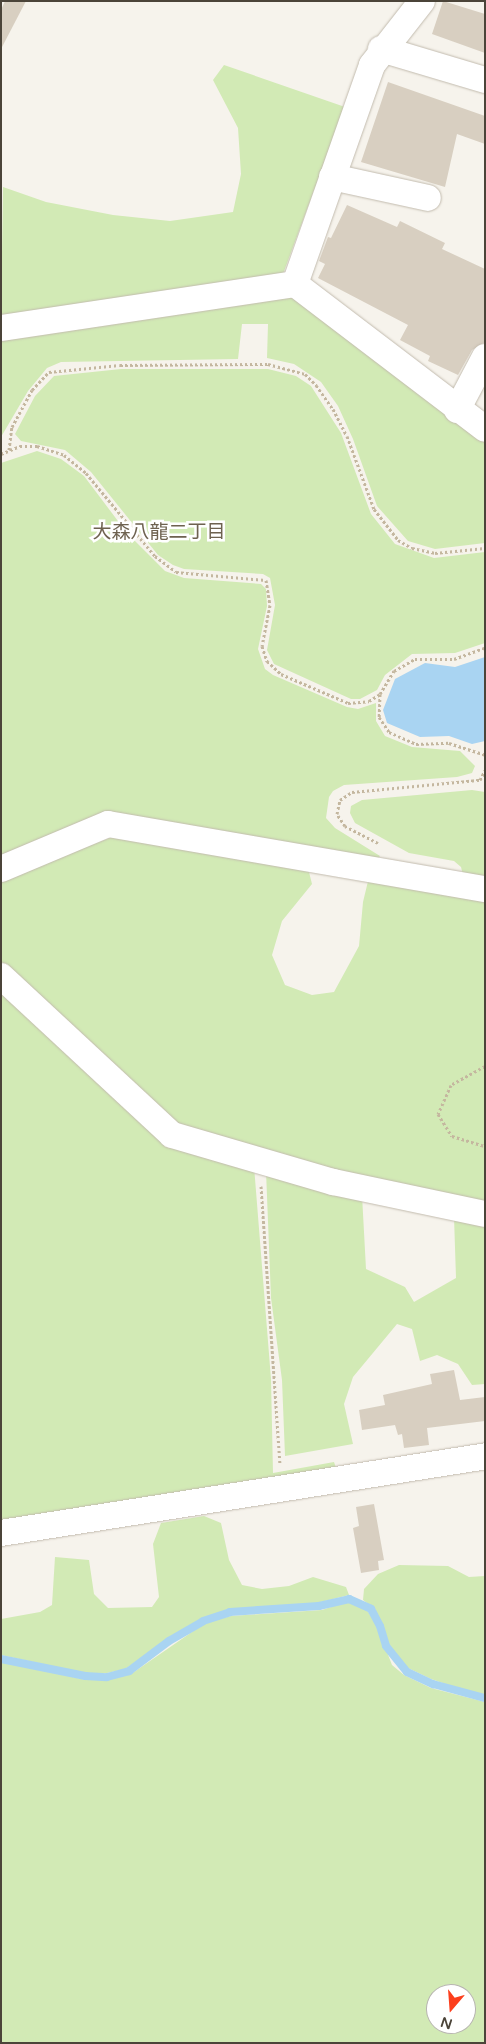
<!DOCTYPE html>
<meta charset="utf-8">
<style>
body{margin:0}
#map{position:relative;width:486px;height:2044px;overflow:hidden;background:#f6f3ec;font-family:"Varela Round","Noto Sans JP",sans-serif}
div>[style]{position:absolute}
[style*='--x']{left:calc(var(--x)*1px);top:calc(var(--y)*1px);width:calc(var(--w)*1px);rotate:calc(var(--a)*1deg)}
.green>*{inset:0;background:#d2eab5}
.water>*{inset:0;background:#a9d4f2}
.stream>*{height:8px;margin:-4px;padding:0 4px;transform-origin:4px;border-radius:4px;background:#a9d4f2}
.building>*{inset:0;background:#d8cfc1}
.path>*{height:3px;margin-top:-1.5px;transform-origin:0;background:repeating-linear-gradient(90deg,#c4b79f 0 2.5px,transparent 0 5px)}
.roads{filter:drop-shadow(0 0 1px #c2bbae) drop-shadow(0 0 1px #c2bbae)}
.minor>*{height:26px;margin:-13px;padding:0 13px;transform-origin:13px;border-radius:13px;background:#fff}
span{translate:-50% -50%;white-space:nowrap;text-align:center;line-height:1.15;-webkit-text-stroke:5px #fff;paint-order:stroke}
.neighbourhood-label{font-size:19px;color:#6e6250}
.frame{position:absolute;inset:0;border:2px solid #4b4439;pointer-events:none}
.north{position:absolute;left:426px;top:1984px;width:50px;height:50px;box-sizing:border-box;background:#fff;border:1px solid #b7b4b0;border-radius:50%;rotate:198deg;font-size:14px;font-weight:700;line-height:20px;text-align:center;color:#4b4439}
.north::after{content:'';display:block;margin:auto;width:18px;height:22px;background:#fc3f1d;clip-path:polygon(50% 0,100% 100%,50% 72%,0 100%)}
</style>
<div id="map">
<div class="green">
<i style="clip-path:polygon(224px 65px,345px 107px,283px 274px,1px 320px,3px 187px,46px 202px,113px 215px,170px 221px,233px 212px,241px 174px,238px 128px,213px 80px)"></i>
<i style="clip-path:polygon(292px 295px,485px 443px,485px 543px,435px 549px,408px 541px,377px 506px,353px 439px,338px 406px,321px 382px,294px 364px,267px 358px,268px 324px,242px 324px,238px 359px,61px 362px,47px 368px,28px 391px,1px 437px,1px 335px)"></i>
<i style="clip-path:polygon(121px 369px,268px 369px,296px 376px,311px 386px,341px 433px,371px 514px,395px 544px,434px 558px,485px 552px,485px 643px,455px 653px,412px 654px,385px 675px,377px 690px,360px 699px,351px 699px,274px 664px,267px 650px,275px 605px,270px 578px,263px 574px,184px 569px,173px 565px,158px 555px,91px 472px,65px 450px,21px 441px,15px 434px,35px 396px,54px 376px)"></i>
<i style="clip-path:polygon(37px 451px,61px 459px,84px 476px,127px 533px,165px 571px,184px 578px,261px 584px,266px 589px,267px 606px,258px 649px,265px 669px,273px 675px,347px 707px,358px 709px,376px 703px,376px 721px,385px 736px,412px 747px,460px 751px,475px 766px,472px 773px,457px 777px,344px 785px,333px 791px,329px 797px,326px 818px,335px 828px,380px 856px,376px 862px,106px 817px,1px 859px,1px 463px)"></i>
<i style="clip-path:polygon(472px 790px,485px 792px,485px 879px,463px 875px,461px 867px,454px 861px,409px 853px,355px 823px,350px 813px,351px 806px,362px 800px)"></i>
<i style="clip-path:polygon(115px 836px,308px 868px,312px 884px,282px 921px,272px 955px,285px 985px,312px 995px,334px 992px,359px 946px,363px 902px,369px 877px,485px 897px,485px 1206px,188px 1134px,1px 968px,1px 879px)"></i>
<i style="clip-path:polygon(1px 985px,149px 1125px,254px 1166px,271px 1379px,273px 1473px,334px 1462px,338px 1474px,7px 1525px,1px 1520px)"></i>
<i style="clip-path:polygon(266px 1171px,362px 1195px,366px 1269px,405px 1287px,414px 1302px,456px 1278px,454px 1217px,485px 1223px,485px 1384px,472px 1385px,458px 1364px,437px 1355px,420px 1361px,412px 1329px,397px 1324px,353px 1377px,344px 1404px,353px 1444px,285px 1456px,282px 1380px,271px 1298px)"></i>
<i style="clip-path:polygon(204px 1516px,221px 1523px,229px 1560px,242px 1585px,262px 1589px,289px 1586px,313px 1577px,346px 1587px,349px 1595px,317px 1603px,229px 1609px,202px 1618px,125px 1669px,107px 1673px,84px 1673px,1px 1655px,1px 1619px,40px 1612px,52px 1605px,55px 1557px,89px 1560px,94px 1594px,108px 1608px,152px 1607px,159px 1597px,153px 1544px,161px 1523px)"></i>
<i style="clip-path:polygon(399px 1565px,448px 1566px,469px 1577px,485px 1576px,485px 1694px,475px 1694px,431px 1679px,406px 1667px,397px 1659px,387px 1643px,375px 1609px,363px 1600px,364px 1589px,378px 1574px)"></i>
<i style="clip-path:polygon(evenodd,349px 1601px,367px 1610px,377px 1626px,392px 1665px,404px 1675px,431px 1688px,485px 1702px,485px 2043px,1px 2043px,1px 1661px,86px 1680px,107px 1680px,134px 1672px,205px 1623px,231px 1616px,322px 1610px,349px 1601px,436px 1994px,466px 1994px,466px 2024px,436px 2024px,436px 1994px)"></i>
</div>
<div class="water">
<i style="clip-path:polygon(485px 657px,485px 741px,472px 744px,449px 736px,420px 737px,387px 723px,383px 710px,395px 679px,425px 663px,455px 667px)"></i>
</div>
<div class="stream">
<i style="--x:1;--y:1659;--w:86;--a:11.4"></i>
<i style="--x:85;--y:1676;--w:22;--a:3"></i>
<i style="--x:107;--y:1677;--w:23;--a:-15"></i>
<i style="--x:129;--y:1671;--w:50;--a:-36.9"></i>
<i style="--x:169;--y:1641;--w:39;--a:-30"></i>
<i style="--x:203;--y:1621;--w:28;--a:-18"></i>
<i style="--x:230;--y:1612;--w:89;--a:-3.9"></i>
<i style="--x:319;--y:1606;--w:31;--a:-13"></i>
<i style="--x:349;--y:1599;--w:24;--a:24"></i>
<i style="--x:371;--y:1609;--w:19;--a:62"></i>
<i style="--x:380;--y:1626;--w:21;--a:73"></i>
<i style="--x:386;--y:1646;--w:33;--a:51"></i>
<i style="--x:407;--y:1672;--w:29;--a:25"></i>
<i style="--x:433;--y:1684;--w:54;--a:15.1"></i>
</div>
<div class="building">
<i style="clip-path:polygon(5px 1px,26px 1px,1px 49px,1px 10px)"></i>
<i style="clip-path:polygon(443px 1px,485px 14px,485px 53px,432px 34px)"></i>
<i style="clip-path:polygon(388px 82px,485px 116px,485px 144px,457px 134px,445px 187px,361px 162px)"></i>
<i style="clip-path:polygon(347px 205px,397px 227px,400px 221px,445px 243px,442px 249px,485px 269px,485px 342px,472px 350px,458px 375px,428px 361px,430px 356px,400px 340px,408px 325px,318px 278px,325px 264px,319px 261px,328px 237px,331px 238px)"></i>
<i style="clip-path:polygon(454px 1370px,460px 1400px,485px 1397px,485px 1421px,427px 1428px,429px 1445px,404px 1448px,402px 1434px,398px 1435px,395px 1425px,362px 1430px,359px 1410px,385px 1405px,383px 1395px,432px 1384px,430px 1374px)"></i>
<i style="clip-path:polygon(374px 1504px,384px 1560px,378px 1561px,379px 1570px,361px 1573px,353px 1528px,359px 1526px,356px 1507px)"></i>
</div>
<div class="path">
<i style="--x:9;--y:450;--w:23;--a:-83"></i>
<i style="--x:12;--y:427;--w:42;--a:-61.6"></i>
<i style="--x:32;--y:390;--w:25;--a:-47"></i>
<i style="--x:49;--y:372;--w:71;--a:-5.6"></i>
<i style="--x:120;--y:365;--w:148;--a:-0.4"></i>
<i style="--x:268;--y:364;--w:38;--a:15"></i>
<i style="--x:305;--y:374;--w:16;--a:45"></i>
<i style="--x:316;--y:385;--w:29;--a:55"></i>
<i style="--x:333;--y:409;--w:30;--a:63"></i>
<i style="--x:347;--y:436;--w:78;--a:69.7"></i>
<i style="--x:374;--y:509;--w:39;--a:52"></i>
<i style="--x:398;--y:540;--w:16;--a:30"></i>
<i style="--x:412;--y:548;--w:24;--a:12"></i>
<i style="--x:435;--y:553;--w:50;--a:-5.7"></i>
<i style="--x:1;--y:454;--w:21;--a:-23"></i>
<i style="--x:20;--y:446;--w:17;--a:0"></i>
<i style="--x:37;--y:446;--w:28;--a:18"></i>
<i style="--x:64;--y:455;--w:28;--a:39"></i>
<i style="--x:86;--y:473;--w:108;--a:50.3"></i>
<i style="--x:155;--y:556;--w:26;--a:37"></i>
<i style="--x:176;--y:572;--w:90;--a:5.1"></i>
<i style="--x:266;--y:580;--w:25;--a:81"></i>
<i style="--x:270;--y:605;--w:42;--a:101"></i>
<i style="--x:262;--y:646;--w:16;--a:72"></i>
<i style="--x:267;--y:661;--w:19;--a:43"></i>
<i style="--x:281;--y:674;--w:73;--a:23.4"></i>
<i style="--x:348;--y:703;--w:21;--a:-5"></i>
<i style="--x:369;--y:701;--w:13;--a:-32"></i>
<i style="--x:380;--y:694;--w:27;--a:-59"></i>
<i style="--x:394;--y:671;--w:24;--a:-30"></i>
<i style="--x:415;--y:659;--w:39;--a:0"></i>
<i style="--x:454;--y:659;--w:33;--a:-20"></i>
<i style="--x:380;--y:694;--w:23;--a:92"></i>
<i style="--x:379;--y:717;--w:18;--a:56"></i>
<i style="--x:389;--y:732;--w:30;--a:24"></i>
<i style="--x:416;--y:744;--w:33;--a:-2"></i>
<i style="--x:449;--y:743;--w:38;--a:18"></i>
<i style="--x:378;--y:843;--w:37;--a:-153"></i>
<i style="--x:345;--y:826;--w:14;--a:-124"></i>
<i style="--x:337;--y:814;--w:14;--a:-78"></i>
<i style="--x:340;--y:800;--w:14;--a:-34"></i>
<i style="--x:352;--y:792;--w:129;--a:-5.4"></i>
<i style="--x:480;--y:780;--w:11;--a:-63"></i>
<i style="--x:485;--y:1066;--w:39;--a:151"></i>
<i style="--x:451;--y:1085;--w:32;--a:114"></i>
<i style="--x:438;--y:1114;--w:26;--a:58"></i>
<i style="--x:452;--y:1136;--w:34;--a:17"></i>
<i style="--x:261;--y:1186;--w:278;--a:86.1"></i>
</div>
<div class="roads">
<div class="minor">
<i style="--x:381;--y:49;--w:109;--a:16.6"></i>
<i style="--x:332;--y:177;--w:98;--a:12.3"></i>
<i style="--x:295;--y:284;--w:232;--a:-70.6"></i>
<i style="--x:372;--y:65;--w:81;--a:-52"></i>
<i style="--x:1;--y:328;--w:297;--a:-8.5"></i>
<i style="--x:295;--y:284;--w:239;--a:37.3"></i>
<i style="--x:457;--y:410;--w:60;--a:-62.2"></i>
<i style="--x:1;--y:869;--w:116;--a:-22.8"></i>
<i style="--x:108;--y:824;--w:383;--a:9.8"></i>
<i style="--x:1;--y:976;--w:233;--a:42.9"></i>
<i style="--x:172;--y:1135;--w:168;--a:16.3"></i>
<i style="--x:333;--y:1182;--w:155;--a:11.9"></i>
<i style="--x:1;--y:1533;--w:490;--a:-9"></i>
</div>
</div>
<div class="neighbourhood-label">
<span style="left:159px;top:533px">大森八龍二丁目</span>
</div>
<div class="frame"></div>
<div class="north">N</div>
</div>
